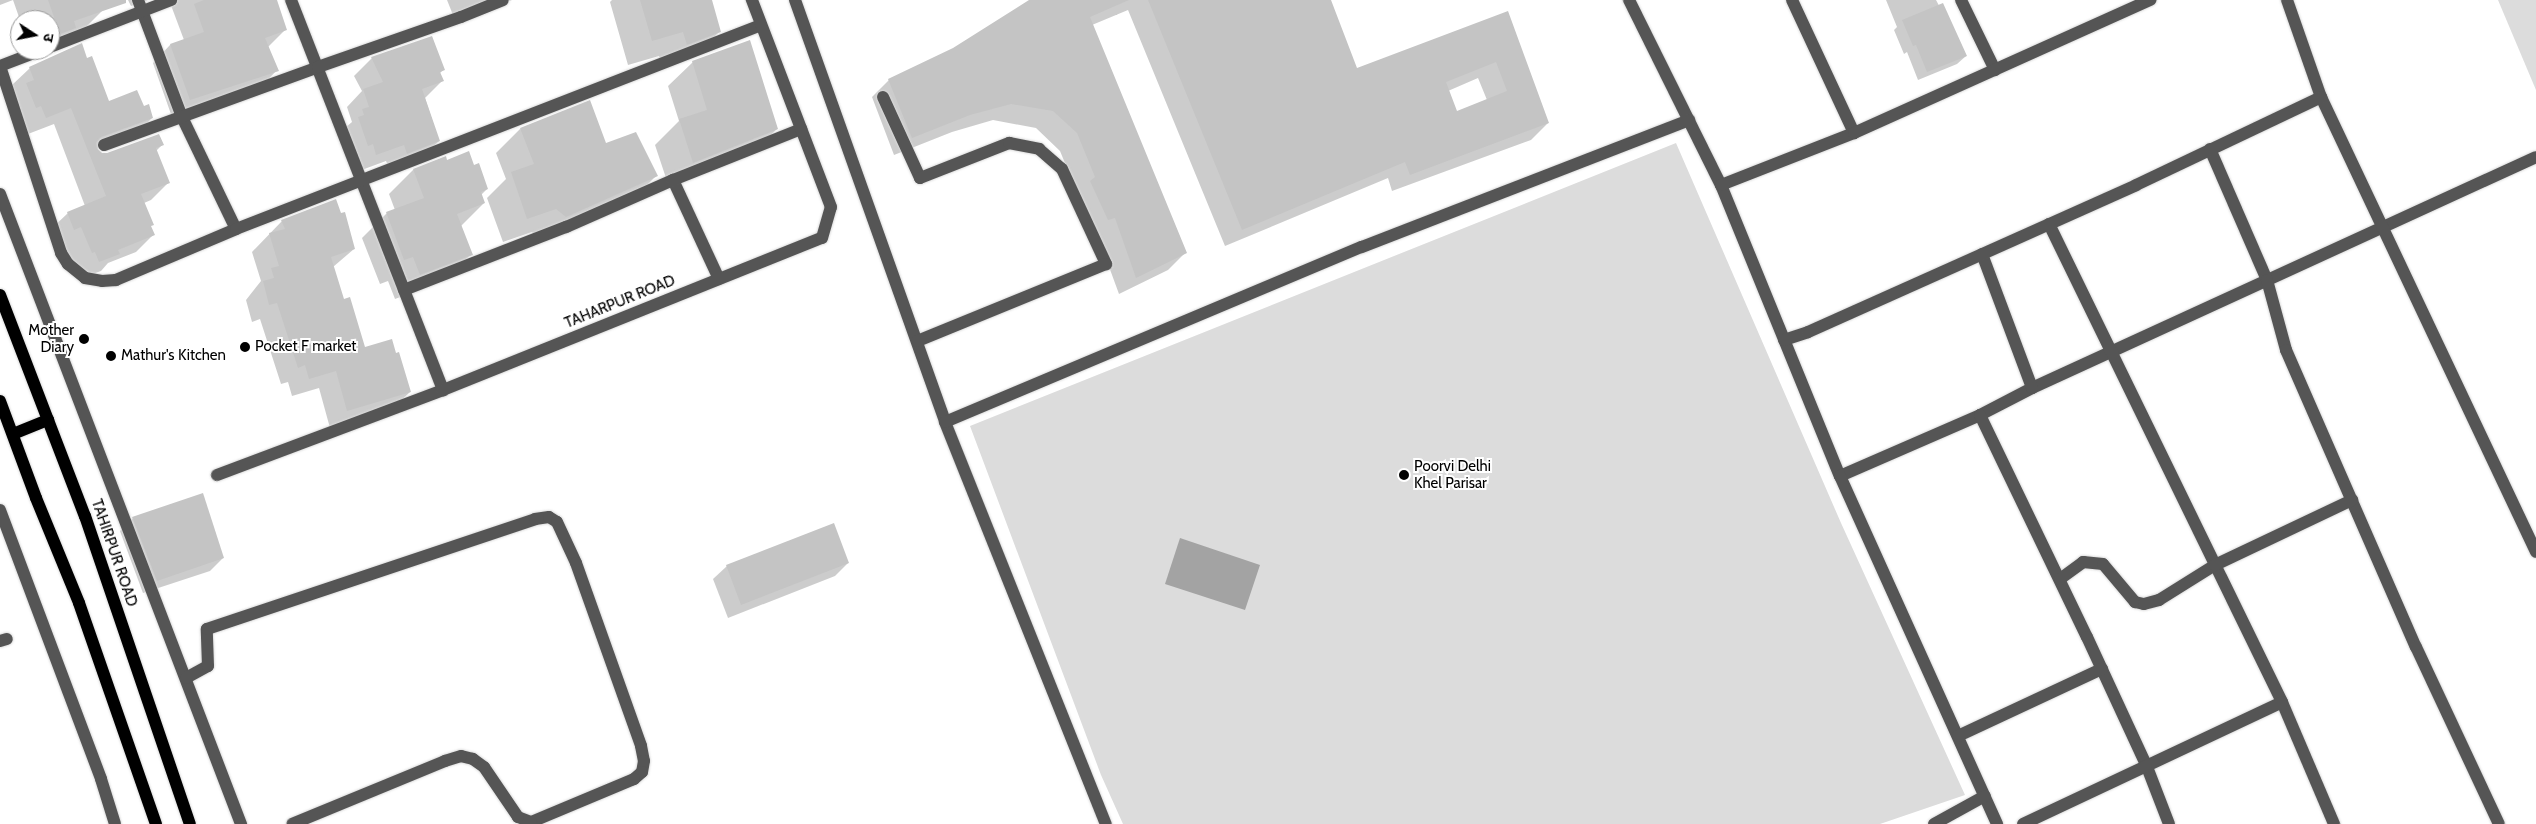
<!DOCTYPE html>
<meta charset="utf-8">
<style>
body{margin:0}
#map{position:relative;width:2536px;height:824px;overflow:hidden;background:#fff;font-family:Cabin,"Noto Sans Devanagari",sans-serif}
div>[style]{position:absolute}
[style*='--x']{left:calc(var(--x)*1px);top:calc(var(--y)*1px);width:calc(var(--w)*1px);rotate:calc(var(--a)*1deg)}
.green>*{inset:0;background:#dcdcdc}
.water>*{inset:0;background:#a3a3a3}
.shadow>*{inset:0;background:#0003}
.building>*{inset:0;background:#c4c4c4}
.roads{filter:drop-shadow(0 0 1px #dbdbdb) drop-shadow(0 0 1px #dbdbdb)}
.minor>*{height:12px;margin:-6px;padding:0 6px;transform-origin:6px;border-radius:6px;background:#555}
.major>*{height:12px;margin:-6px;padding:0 6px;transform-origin:6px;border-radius:6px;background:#000}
.dots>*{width:14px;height:14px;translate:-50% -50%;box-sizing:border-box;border:2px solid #fff;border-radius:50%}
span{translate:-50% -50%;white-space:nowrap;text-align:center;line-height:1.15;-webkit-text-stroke:4px #fff;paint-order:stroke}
.street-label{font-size:15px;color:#000}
.poi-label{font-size:15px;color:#000}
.right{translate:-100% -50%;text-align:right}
.left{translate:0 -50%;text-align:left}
.north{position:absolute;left:10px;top:10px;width:50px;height:50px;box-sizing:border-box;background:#fff;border:1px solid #999;border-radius:50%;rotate:101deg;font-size:14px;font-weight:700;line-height:20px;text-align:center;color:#000}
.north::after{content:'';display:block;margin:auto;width:18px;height:22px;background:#000;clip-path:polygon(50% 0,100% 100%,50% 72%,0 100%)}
</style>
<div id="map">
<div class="green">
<i style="clip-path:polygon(2498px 0,2536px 0,2536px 90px)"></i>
<i style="clip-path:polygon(1676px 143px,1841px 523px,1965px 795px,1880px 824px,1123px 824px,1101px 775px,970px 426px)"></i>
</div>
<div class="water">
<i style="clip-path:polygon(1180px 538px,1260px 565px,1245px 610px,1165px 584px)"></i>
</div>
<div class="shadow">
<i style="clip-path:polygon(0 0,100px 0,103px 10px,86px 27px,50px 48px,50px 20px,20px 20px,13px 0,0 5px)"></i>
<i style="clip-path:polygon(128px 0,148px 0,131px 6px)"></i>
<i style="clip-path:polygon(169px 0,275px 0,286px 29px,268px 47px,277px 70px,260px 88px,172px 117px,153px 63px,170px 45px,184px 40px)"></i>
<i style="clip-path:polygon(447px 0,512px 0,455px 20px)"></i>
<i style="clip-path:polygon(612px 0,711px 0,720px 31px,695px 56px,663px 68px,659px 56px,628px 65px,610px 2px)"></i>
<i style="clip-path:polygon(evenodd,1032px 0,1330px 0,1356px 69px,1508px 13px,1548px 123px,1531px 140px,1392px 191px,1388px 178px,1225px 246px,1128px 10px,1092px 25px,1186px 252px,1168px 270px,1119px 294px,1097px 234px,1078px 195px,1060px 151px,1036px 128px,993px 120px,952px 132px,894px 155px,872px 97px,889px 80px,954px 49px,1032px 0,1478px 78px,1487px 100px,1456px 113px,1448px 91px,1478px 78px)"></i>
<i style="clip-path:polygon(1886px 0,1936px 0,1966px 56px,1957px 64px,1918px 80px,1907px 52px,1904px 54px,1894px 30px,1897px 27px)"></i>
<i style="clip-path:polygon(432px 37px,443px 70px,440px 73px,442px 81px,425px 98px,439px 141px,421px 158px,390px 170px,386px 161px,359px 171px,346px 127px,352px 122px,347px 107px,362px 91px,354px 76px,372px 58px)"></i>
<i style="clip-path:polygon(86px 60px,109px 102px,143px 108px,152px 118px,135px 135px,97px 149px,98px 152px,107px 154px,163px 144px,156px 151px,169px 182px,151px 200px,144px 203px,153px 235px,136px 252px,108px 263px,101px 271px,81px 278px,50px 230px,68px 213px,85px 206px,54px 124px,28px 134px,12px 85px,30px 68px)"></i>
<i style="clip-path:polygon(693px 62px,777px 129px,752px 153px,669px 187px,655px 145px,679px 121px,668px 86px)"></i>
<i style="clip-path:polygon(520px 129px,606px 145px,656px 176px,632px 200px,541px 240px,532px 232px,503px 242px,487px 198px,506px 179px,496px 153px)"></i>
<i style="clip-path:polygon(446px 161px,474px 166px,487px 189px,481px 195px,484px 203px,461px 226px,471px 254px,447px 279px,395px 299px,388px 281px,380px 284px,362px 238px,387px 213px,395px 210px,389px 194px,413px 170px)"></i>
<i style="clip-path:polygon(282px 221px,354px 249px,333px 267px,343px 300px,364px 349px,410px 392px,392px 409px,330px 428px,319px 388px,292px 396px,288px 382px,281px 384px,260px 319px,252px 322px,246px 300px,261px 281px,252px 252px)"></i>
<i style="clip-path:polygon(133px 518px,223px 558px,210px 571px,143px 593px,120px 531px)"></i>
<i style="clip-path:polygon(848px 563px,835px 576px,728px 618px,713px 579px,727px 566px)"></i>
</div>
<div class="building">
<i style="clip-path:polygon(48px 0,126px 0,126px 3px,74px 21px,76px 28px,60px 34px)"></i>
<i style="clip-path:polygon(204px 0,277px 0,287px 30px,265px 38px,279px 71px,190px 100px,170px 44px,204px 32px,194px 4px)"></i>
<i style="clip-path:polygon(640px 0,712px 0,721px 32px,687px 45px,683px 32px,652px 41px)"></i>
<i style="clip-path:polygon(1029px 0,1129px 0,1090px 17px,1187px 253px,1136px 278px,1115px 218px,1108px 220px,1090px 181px,1095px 177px,1077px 133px,1053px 111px,1011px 104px,970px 115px,912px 138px,888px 79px,953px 48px)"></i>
<i style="clip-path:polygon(evenodd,1148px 0,1331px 0,1357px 68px,1508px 11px,1549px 123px,1410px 175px,1405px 162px,1242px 230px,1148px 0,1496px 62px,1507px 91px,1457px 111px,1446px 82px,1496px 62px)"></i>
<i style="clip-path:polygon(1943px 3px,1967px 56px,1927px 72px,1916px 45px,1913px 46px,1902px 20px)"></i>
<i style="clip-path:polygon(432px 36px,445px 70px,440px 72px,444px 81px,422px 89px,440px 141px,407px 154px,404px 145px,376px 155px,373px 144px,368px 146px,358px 117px,364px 115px,362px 109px,369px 107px,363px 89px,383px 82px,371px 57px)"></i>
<i style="clip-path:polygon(750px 40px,778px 129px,693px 163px,679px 119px,707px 110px,692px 61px)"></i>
<i style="clip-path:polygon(82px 43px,87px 58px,92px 56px,109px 101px,137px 90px,144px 106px,149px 104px,153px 118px,101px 137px,96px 143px,97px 148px,102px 153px,107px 153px,159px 134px,164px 145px,156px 148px,170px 183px,141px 194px,154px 225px,151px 226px,155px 235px,118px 250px,120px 254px,99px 262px,95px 252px,92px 253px,81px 227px,74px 230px,67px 212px,106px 196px,71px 108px,46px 118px,41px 106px,36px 108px,26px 83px,34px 80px,29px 67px)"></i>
<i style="clip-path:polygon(590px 100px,606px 143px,636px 132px,658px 176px,566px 217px,556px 209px,527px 219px,511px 172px,534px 164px,520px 128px)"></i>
<i style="clip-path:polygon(469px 151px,474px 165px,479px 163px,488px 189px,481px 192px,485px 203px,457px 214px,473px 255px,420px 275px,413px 257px,404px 260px,386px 212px,424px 198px,413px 169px,446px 156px,447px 160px)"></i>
<i style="clip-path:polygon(336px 199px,341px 213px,345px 212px,355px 249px,331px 257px,344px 299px,350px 297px,365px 347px,392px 339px,396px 353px,399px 352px,411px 392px,347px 411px,336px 371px,309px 379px,305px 365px,298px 368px,277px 303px,269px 305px,263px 281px,274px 278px,271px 268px,279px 266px,269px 233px,285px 229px,281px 220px)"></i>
<i style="clip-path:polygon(203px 493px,224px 558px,157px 581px,132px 517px)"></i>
<i style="clip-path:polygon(834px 523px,849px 563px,741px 605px,726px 565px)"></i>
</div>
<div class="roads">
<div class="minor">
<i style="--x:138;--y:0;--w:125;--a:69.4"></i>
<i style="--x:182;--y:117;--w:124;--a:64.3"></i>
<i style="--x:291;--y:0;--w:419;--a:68.7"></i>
<i style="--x:795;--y:0;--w:448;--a:70.4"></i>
<i style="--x:945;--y:422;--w:433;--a:68.2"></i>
<i style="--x:1629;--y:0;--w:207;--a:63.6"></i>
<i style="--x:1721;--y:185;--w:314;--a:67.8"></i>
<i style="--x:1840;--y:476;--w:153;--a:-23.5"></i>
<i style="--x:1980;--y:415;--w:59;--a:-27.4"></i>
<i style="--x:2032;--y:388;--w:554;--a:-24.62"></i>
<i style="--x:1792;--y:0;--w:147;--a:65"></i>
<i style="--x:1961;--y:0;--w:78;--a:64.1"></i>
<i style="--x:2287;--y:0;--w:103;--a:70.7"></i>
<i style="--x:2321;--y:97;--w:503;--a:64.71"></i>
<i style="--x:50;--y:47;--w:130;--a:-21.2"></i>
<i style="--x:0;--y:66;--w:197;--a:71.9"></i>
<i style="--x:61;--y:253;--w:13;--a:58"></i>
<i style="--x:68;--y:264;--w:22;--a:39"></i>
<i style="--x:85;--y:278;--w:17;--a:10"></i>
<i style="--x:102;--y:281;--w:14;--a:-4"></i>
<i style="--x:116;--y:280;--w:130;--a:-23"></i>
<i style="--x:236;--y:229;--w:563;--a:-21.23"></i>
<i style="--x:0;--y:66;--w:45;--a:-20.9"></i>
<i style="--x:883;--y:97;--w:89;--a:65.4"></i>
<i style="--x:920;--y:178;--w:96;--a:-21.5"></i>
<i style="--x:1009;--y:143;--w:31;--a:11"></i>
<i style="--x:1039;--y:149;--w:30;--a:41"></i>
<i style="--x:1062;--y:169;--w:105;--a:65.1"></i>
<i style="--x:1106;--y:264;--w:204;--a:157.8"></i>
<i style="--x:104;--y:145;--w:228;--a:-20"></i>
<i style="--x:318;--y:67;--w:151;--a:-19.3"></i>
<i style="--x:461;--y:17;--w:45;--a:-22"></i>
<i style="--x:2210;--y:149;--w:143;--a:66.5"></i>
<i style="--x:2267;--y:280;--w:73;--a:74.8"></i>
<i style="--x:2286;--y:350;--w:324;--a:66.4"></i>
<i style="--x:2416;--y:647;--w:195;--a:64.9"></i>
<i style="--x:673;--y:180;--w:109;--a:65.1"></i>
<i style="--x:1721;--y:185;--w:143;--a:-21.4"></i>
<i style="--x:1854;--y:133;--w:325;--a:-24.2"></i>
<i style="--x:0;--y:194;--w:675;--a:69.07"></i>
<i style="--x:2049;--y:224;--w:532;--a:64.01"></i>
<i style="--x:2282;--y:702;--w:133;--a:66.9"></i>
<i style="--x:1982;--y:254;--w:143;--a:69.5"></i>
<i style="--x:404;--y:290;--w:174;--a:-21.3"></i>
<i style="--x:566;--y:227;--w:117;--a:-23.7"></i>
<i style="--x:673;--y:180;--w:138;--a:-21.7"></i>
<i style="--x:1784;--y:340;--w:25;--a:-18"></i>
<i style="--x:1808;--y:332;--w:359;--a:-24.1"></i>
<i style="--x:2136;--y:185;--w:205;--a:-25.4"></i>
<i style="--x:1980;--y:415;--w:246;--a:64.3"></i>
<i style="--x:2087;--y:637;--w:143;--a:65.2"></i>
<i style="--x:2147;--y:767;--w:61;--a:68.9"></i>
<i style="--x:945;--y:422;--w:452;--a:-22.8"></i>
<i style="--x:1362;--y:247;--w:351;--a:-21.2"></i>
<i style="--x:217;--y:475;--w:241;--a:-20.6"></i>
<i style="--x:443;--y:390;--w:408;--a:-21.9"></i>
<i style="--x:822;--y:238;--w:32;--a:-74"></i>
<i style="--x:831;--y:207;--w:222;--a:-110.9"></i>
<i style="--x:1840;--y:476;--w:382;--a:65.7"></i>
<i style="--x:0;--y:510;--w:287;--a:69.4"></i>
<i style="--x:101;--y:779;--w:47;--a:72.7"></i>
<i style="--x:2060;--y:579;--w:29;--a:-36"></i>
<i style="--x:2083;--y:562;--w:20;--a:6"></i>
<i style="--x:2103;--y:564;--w:50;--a:49.9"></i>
<i style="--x:2135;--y:602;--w:9;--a:13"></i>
<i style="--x:2144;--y:604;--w:16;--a:-15"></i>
<i style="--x:2159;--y:600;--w:66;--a:-32"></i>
<i style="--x:2215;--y:565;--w:152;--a:-25.4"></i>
<i style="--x:0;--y:641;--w:7;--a:-16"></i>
<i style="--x:186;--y:678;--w:25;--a:-29"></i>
<i style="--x:208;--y:666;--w:37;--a:-92"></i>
<i style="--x:207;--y:629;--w:346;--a:-18.5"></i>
<i style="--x:535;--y:519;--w:14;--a:-8"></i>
<i style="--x:549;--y:517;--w:9;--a:32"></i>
<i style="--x:557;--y:522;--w:45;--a:65.1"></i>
<i style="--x:576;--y:563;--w:194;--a:70.4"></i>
<i style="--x:641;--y:746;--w:15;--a:79"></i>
<i style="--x:644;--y:761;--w:11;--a:100"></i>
<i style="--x:642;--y:772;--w:11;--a:139"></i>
<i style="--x:634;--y:779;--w:112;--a:157.3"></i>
<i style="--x:531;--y:822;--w:14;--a:-159"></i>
<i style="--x:518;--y:817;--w:60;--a:-124.2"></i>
<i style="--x:484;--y:767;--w:14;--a:-144"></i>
<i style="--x:473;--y:759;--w:12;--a:-166"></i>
<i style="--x:461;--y:756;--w:17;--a:163"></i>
<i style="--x:445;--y:761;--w:165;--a:157.6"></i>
<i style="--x:1958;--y:736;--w:159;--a:-25"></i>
<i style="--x:1934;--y:824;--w:58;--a:-28.8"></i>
<i style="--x:2023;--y:824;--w:286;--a:-25.2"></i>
</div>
<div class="major">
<i style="--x:0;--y:295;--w:237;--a:69"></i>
<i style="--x:85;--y:516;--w:325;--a:71.2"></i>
<i style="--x:0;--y:401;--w:103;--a:69.6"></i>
<i style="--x:36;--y:498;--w:113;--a:67.7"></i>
<i style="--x:79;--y:603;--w:234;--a:70.8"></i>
<i style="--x:13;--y:434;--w:38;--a:-22"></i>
</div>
</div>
<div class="dots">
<i style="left:84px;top:339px;background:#000"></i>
<i style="left:245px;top:347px;background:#000"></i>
<i style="left:111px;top:356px;background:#000"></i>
<i style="left:1404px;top:475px;background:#000"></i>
</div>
<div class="street-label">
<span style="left:620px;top:302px;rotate:-22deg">TAHARPUR ROAD</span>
<span style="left:114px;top:553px;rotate:71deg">TAHIRPUR ROAD</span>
</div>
<div class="poi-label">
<span class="right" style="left:74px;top:339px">Mother<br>Diary</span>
<span class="left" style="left:255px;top:347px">Pocket F market</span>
<span class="left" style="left:121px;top:356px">Mathur's Kitchen</span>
<span class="left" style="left:1414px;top:475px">Poorvi Delhi<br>Khel Parisar</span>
</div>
<div class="north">उ</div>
</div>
